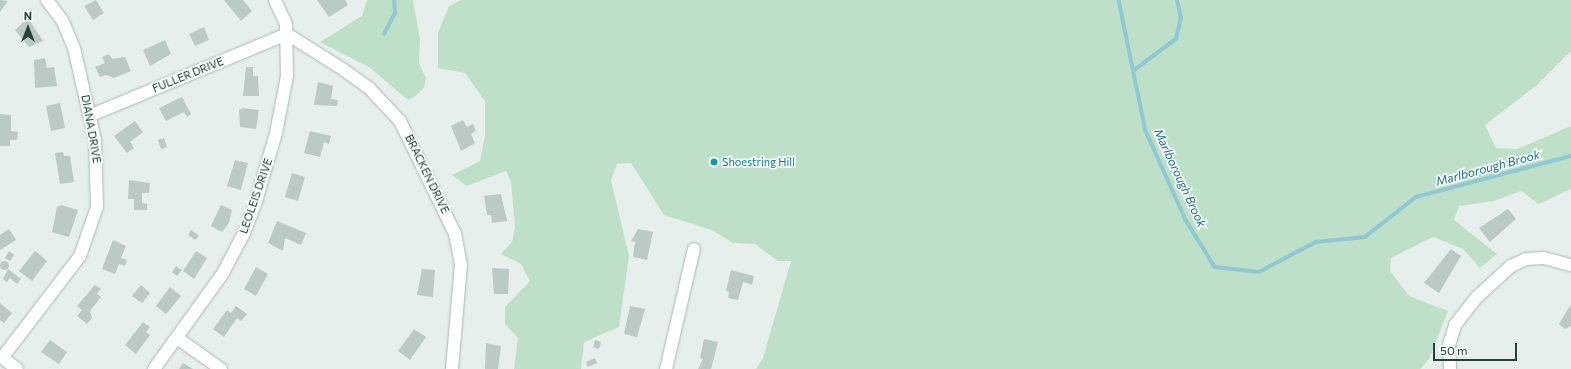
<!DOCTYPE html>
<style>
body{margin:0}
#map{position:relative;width:1571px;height:369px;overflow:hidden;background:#e6efeb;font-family:Commissioner,sans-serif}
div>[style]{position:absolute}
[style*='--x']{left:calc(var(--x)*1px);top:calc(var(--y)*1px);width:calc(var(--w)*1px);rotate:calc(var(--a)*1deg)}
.green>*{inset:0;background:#bfe0c8}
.stream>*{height:3.5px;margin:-1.75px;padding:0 1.75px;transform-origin:1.75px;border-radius:1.75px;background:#8ec9d4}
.building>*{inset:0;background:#bbcac4}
.round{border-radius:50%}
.roads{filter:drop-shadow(0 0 1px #a8b8b2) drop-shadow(0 0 1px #a8b8b2)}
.minor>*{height:12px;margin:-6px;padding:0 6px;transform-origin:6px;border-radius:6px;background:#fff}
.tertiary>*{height:12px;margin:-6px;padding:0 6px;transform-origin:6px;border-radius:6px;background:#fff}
.dots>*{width:11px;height:11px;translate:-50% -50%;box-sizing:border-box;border:2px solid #f7fbf9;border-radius:50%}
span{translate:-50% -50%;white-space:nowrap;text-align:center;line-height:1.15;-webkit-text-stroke:3.5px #f7fbf9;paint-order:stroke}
.street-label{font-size:11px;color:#24423a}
.culture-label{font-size:11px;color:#0d838f}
.left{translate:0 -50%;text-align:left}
.water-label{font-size:12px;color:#1c6f80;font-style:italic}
.north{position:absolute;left:8px;top:8px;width:40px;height:40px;-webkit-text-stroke:3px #f7fbf9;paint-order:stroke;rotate:0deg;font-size:11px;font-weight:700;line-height:16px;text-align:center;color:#24423a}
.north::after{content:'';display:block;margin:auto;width:14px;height:18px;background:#24423a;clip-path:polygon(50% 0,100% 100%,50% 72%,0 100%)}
.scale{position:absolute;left:1433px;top:343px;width:84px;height:18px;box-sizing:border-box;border:2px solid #24423a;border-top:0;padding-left:5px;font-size:12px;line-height:14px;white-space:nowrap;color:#24423a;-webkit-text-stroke:3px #f7fbf9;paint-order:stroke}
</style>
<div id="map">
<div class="green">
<i style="clip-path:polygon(367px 0,413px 0,420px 39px,419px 63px,426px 78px,424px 88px,414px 97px,408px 100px,369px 67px,320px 42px,362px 16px)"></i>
<i style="clip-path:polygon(461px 0,1571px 0,1571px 51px,1537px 85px,1485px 125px,1496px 148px,1517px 149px,1571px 126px,1571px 189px,1539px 204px,1521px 191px,1494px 201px,1459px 206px,1454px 220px,1497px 254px,1480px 268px,1463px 249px,1433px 237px,1391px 258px,1390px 271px,1409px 296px,1448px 311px,1429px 359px,1420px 369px,756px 369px,763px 358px,791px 261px,778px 261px,755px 244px,733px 243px,712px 230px,664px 215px,631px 163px,617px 164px,611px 180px,629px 256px,619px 327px,584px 342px,581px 369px,514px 369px,518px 338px,505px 324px,505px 307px,530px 281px,521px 264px,501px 254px,512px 242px,515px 227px,511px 182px,506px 171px,467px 186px,452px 175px,480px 161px,485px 135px,485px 101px,465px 73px,438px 68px,438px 33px,449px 6px)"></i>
</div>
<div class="stream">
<i style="--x:1119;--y:0;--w:134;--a:78.4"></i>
<i style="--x:1146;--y:131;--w:98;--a:65.8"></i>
<i style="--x:1186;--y:220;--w:55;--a:58.3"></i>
<i style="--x:1215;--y:267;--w:44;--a:6.5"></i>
<i style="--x:1259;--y:272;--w:64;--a:-27.8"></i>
<i style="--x:1316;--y:242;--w:49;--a:-5.8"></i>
<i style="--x:1365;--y:237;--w:65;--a:-38.1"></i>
<i style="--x:1416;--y:197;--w:160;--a:-14.8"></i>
<i style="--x:384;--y:34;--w:24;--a:-62"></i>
<i style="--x:395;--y:13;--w:13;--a:-94"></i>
<i style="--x:1133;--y:71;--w:54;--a:-36.7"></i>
<i style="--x:1176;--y:39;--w:22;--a:-77"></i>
<i style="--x:1181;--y:18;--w:18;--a:-103"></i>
</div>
<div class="building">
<i style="clip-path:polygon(0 0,8px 1px,0 12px)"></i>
<i style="clip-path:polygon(96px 0,104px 13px,93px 20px,84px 6px)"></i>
<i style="clip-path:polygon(224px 0,243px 0,252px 11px,241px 21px)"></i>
<i style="clip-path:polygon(317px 0,345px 0,348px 5px,329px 17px)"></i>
<i style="clip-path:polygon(28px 18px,43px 41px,29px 47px,15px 30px)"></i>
<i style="clip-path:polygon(204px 27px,209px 40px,195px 46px,189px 34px)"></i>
<i style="clip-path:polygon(165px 40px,171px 54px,150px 66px,143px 50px)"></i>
<i style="clip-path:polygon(109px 54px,112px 59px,125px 57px,131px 71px,114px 78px,106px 75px,100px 77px,95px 67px,105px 63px,102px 57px)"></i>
<i style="clip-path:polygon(45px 58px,47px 68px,54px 67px,57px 86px,35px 88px,34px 60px)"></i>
<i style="clip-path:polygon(246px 67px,253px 67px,253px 76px,258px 76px,259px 96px,243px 96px)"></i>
<i style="clip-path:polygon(318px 82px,333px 86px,331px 99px,338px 100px,337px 106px,314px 105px)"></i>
<i style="clip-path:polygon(182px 97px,191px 114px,187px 117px,184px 112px,166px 121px,159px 108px)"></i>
<i style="clip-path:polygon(60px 103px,65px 128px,51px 131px,46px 106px)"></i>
<i style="clip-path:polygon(243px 108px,259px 110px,256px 129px,240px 127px,239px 110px)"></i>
<i style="clip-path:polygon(0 114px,11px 115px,11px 131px,18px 132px,17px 140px,10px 140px,10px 146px,0 146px)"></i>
<i style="clip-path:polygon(463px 120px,467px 127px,473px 124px,476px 131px,471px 134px,475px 143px,461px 151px,451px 126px)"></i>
<i style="clip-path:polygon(135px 121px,143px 132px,130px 142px,134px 148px,127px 153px,114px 136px)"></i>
<i style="clip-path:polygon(310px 131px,331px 136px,329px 144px,324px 142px,320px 157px,304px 153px)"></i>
<i style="clip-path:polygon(164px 138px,167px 147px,161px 149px,158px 140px)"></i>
<i style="clip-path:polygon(63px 152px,64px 156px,70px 156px,74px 182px,60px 184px,55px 153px)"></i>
<i style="clip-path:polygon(235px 160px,248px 163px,241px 190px,227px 186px)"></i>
<i style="clip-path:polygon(292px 173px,305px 177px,298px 201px,285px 197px)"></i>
<i style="clip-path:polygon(129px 180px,150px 183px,149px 193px,142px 193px,142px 203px,147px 204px,147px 210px,134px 210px,134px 199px,128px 199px)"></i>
<i style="clip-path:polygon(501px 194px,507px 221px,492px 223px,491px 215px,487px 215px,484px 196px)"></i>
<i style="clip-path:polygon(62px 205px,78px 210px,69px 237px,52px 232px,57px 207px)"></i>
<i style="clip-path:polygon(221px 205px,232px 210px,229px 223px,222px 232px,211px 226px)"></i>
<i style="clip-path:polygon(1508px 209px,1516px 219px,1490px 242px,1479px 228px)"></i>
<i style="clip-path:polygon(277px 221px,306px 233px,301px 245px,285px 238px,283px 251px,268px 243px)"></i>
<i style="clip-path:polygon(9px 229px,16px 240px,0 250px,0 235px)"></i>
<i style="clip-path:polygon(638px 229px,653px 232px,647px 260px,633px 257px,635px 242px,631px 241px)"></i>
<i style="clip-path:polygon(191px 230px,199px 236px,195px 240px,188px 235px)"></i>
<i style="clip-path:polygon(113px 240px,126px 246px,121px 258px,127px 260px,125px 266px,119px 264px,115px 274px,102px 269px)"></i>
<i style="clip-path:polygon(1451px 249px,1461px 256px,1439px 293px,1424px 283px)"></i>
<i style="clip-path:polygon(9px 251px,14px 255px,10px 261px,5px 258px)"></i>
<i style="clip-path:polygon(35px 251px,47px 261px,32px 281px,19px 271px)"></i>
<i style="clip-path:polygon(196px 251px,207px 258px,194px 279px,183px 271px)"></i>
<i class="round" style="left:-0.5px;top:260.5px;width:9px;height:9px"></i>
<i style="clip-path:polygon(176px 266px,182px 270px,177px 276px,172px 272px)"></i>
<i style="clip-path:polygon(256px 267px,268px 274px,256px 296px,244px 289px)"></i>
<i style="clip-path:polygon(492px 268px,509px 269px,508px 294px,494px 294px)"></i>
<i style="clip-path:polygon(8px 269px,21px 279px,17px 284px,10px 278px,7px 282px,3px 279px)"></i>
<i style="clip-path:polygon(422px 269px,435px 270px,433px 297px,417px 295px)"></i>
<i style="clip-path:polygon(731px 270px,754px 276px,752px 285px,743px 282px,738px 300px,728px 298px,729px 292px,726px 291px)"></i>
<i style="clip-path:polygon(95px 285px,101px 289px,97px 294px,101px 297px,90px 311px,92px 318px,87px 324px,77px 316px,82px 310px,77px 306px)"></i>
<i style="clip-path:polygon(141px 285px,150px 293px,142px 303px,132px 296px)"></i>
<i style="clip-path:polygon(170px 287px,181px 296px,166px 314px,156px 306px)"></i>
<i style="clip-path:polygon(0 303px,12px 313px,4px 323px,0 320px)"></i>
<i style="clip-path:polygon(1571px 304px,1571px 326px,1565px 329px,1559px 324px)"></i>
<i style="clip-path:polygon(236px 306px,247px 314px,241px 321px,237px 318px,224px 337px,213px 329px,227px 310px,231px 313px)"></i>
<i style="clip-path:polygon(630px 306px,645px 309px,637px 337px,624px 334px)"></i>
<i style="clip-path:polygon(143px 322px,150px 327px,146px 332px,150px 335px,136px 354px,125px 345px)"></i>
<i style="clip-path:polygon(414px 329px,426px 337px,410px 360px,398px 351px)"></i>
<i style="clip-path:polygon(704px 339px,718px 342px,711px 369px,698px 369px,703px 359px,700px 358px)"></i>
<i style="clip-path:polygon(50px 340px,67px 352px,59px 364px,41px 352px)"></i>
<i style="clip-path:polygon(595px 340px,601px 342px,599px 349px,593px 347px)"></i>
<i style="clip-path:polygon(486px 343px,501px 346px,498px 369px,485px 369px)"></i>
<i style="clip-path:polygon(595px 358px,597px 363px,588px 367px,586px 362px)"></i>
<i style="clip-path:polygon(183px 363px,193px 369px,179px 369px)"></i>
</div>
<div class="roads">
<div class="minor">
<i style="--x:89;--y:116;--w:214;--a:-22.5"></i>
<i style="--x:287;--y:34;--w:67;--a:32.3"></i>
<i style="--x:344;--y:70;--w:31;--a:36"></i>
<i style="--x:369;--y:88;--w:45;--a:46.8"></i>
<i style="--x:400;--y:121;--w:126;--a:64"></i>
<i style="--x:455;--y:234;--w:31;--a:79"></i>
<i style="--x:461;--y:264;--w:105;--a:94.9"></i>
<i style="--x:177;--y:338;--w:54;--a:35.2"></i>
<i style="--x:2;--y:358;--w:128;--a:-52.6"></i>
<i style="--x:80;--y:256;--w:52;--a:-70.9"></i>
<i style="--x:97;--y:207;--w:67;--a:-91.7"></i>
<i style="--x:95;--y:140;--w:94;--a:-102.9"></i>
<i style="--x:74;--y:48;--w:30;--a:-113"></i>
<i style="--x:62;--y:20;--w:25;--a:-127"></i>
<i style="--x:154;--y:369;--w:118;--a:-54.3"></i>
<i style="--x:223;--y:273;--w:45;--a:-62.3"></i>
<i style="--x:244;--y:233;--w:34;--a:-69"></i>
<i style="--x:256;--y:201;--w:71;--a:-73.6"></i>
<i style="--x:276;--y:133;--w:58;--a:-79.1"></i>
<i style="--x:287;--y:76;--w:52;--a:-91.1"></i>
<i style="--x:286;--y:24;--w:26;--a:-115"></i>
<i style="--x:666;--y:369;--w:123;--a:-76.9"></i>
<i style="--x:1450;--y:369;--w:24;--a:-92"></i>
<i style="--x:1449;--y:345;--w:21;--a:-73"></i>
<i style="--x:1455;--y:325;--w:36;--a:-52"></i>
<i style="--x:1477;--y:297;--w:46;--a:-42.4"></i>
<i style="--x:1511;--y:266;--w:17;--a:-25"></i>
<i style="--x:1526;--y:259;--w:18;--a:-3"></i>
<i style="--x:1544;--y:258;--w:28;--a:15"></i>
</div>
<div class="tertiary">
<i style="--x:0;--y:356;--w:21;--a:37"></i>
</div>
</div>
<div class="dots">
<i style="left:714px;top:162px;background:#0f9aa8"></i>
</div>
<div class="street-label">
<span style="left:188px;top:75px;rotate:-22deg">FULLER DRIVE</span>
<span style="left:91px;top:129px;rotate:80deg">DIANA DRIVE</span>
<span style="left:427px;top:174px;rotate:64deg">BRACKEN DRIVE</span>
<span style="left:256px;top:196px;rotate:-71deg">LEOLEIS DRIVE</span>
</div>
<div class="culture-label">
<span class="left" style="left:722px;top:162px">Shoestring Hill</span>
</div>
<div class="water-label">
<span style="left:1488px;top:168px;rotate:-15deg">Marlborough Brook</span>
<span style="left:1180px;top:178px;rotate:65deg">Marlborough Brook</span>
</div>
<div class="north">N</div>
<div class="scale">50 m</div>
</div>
